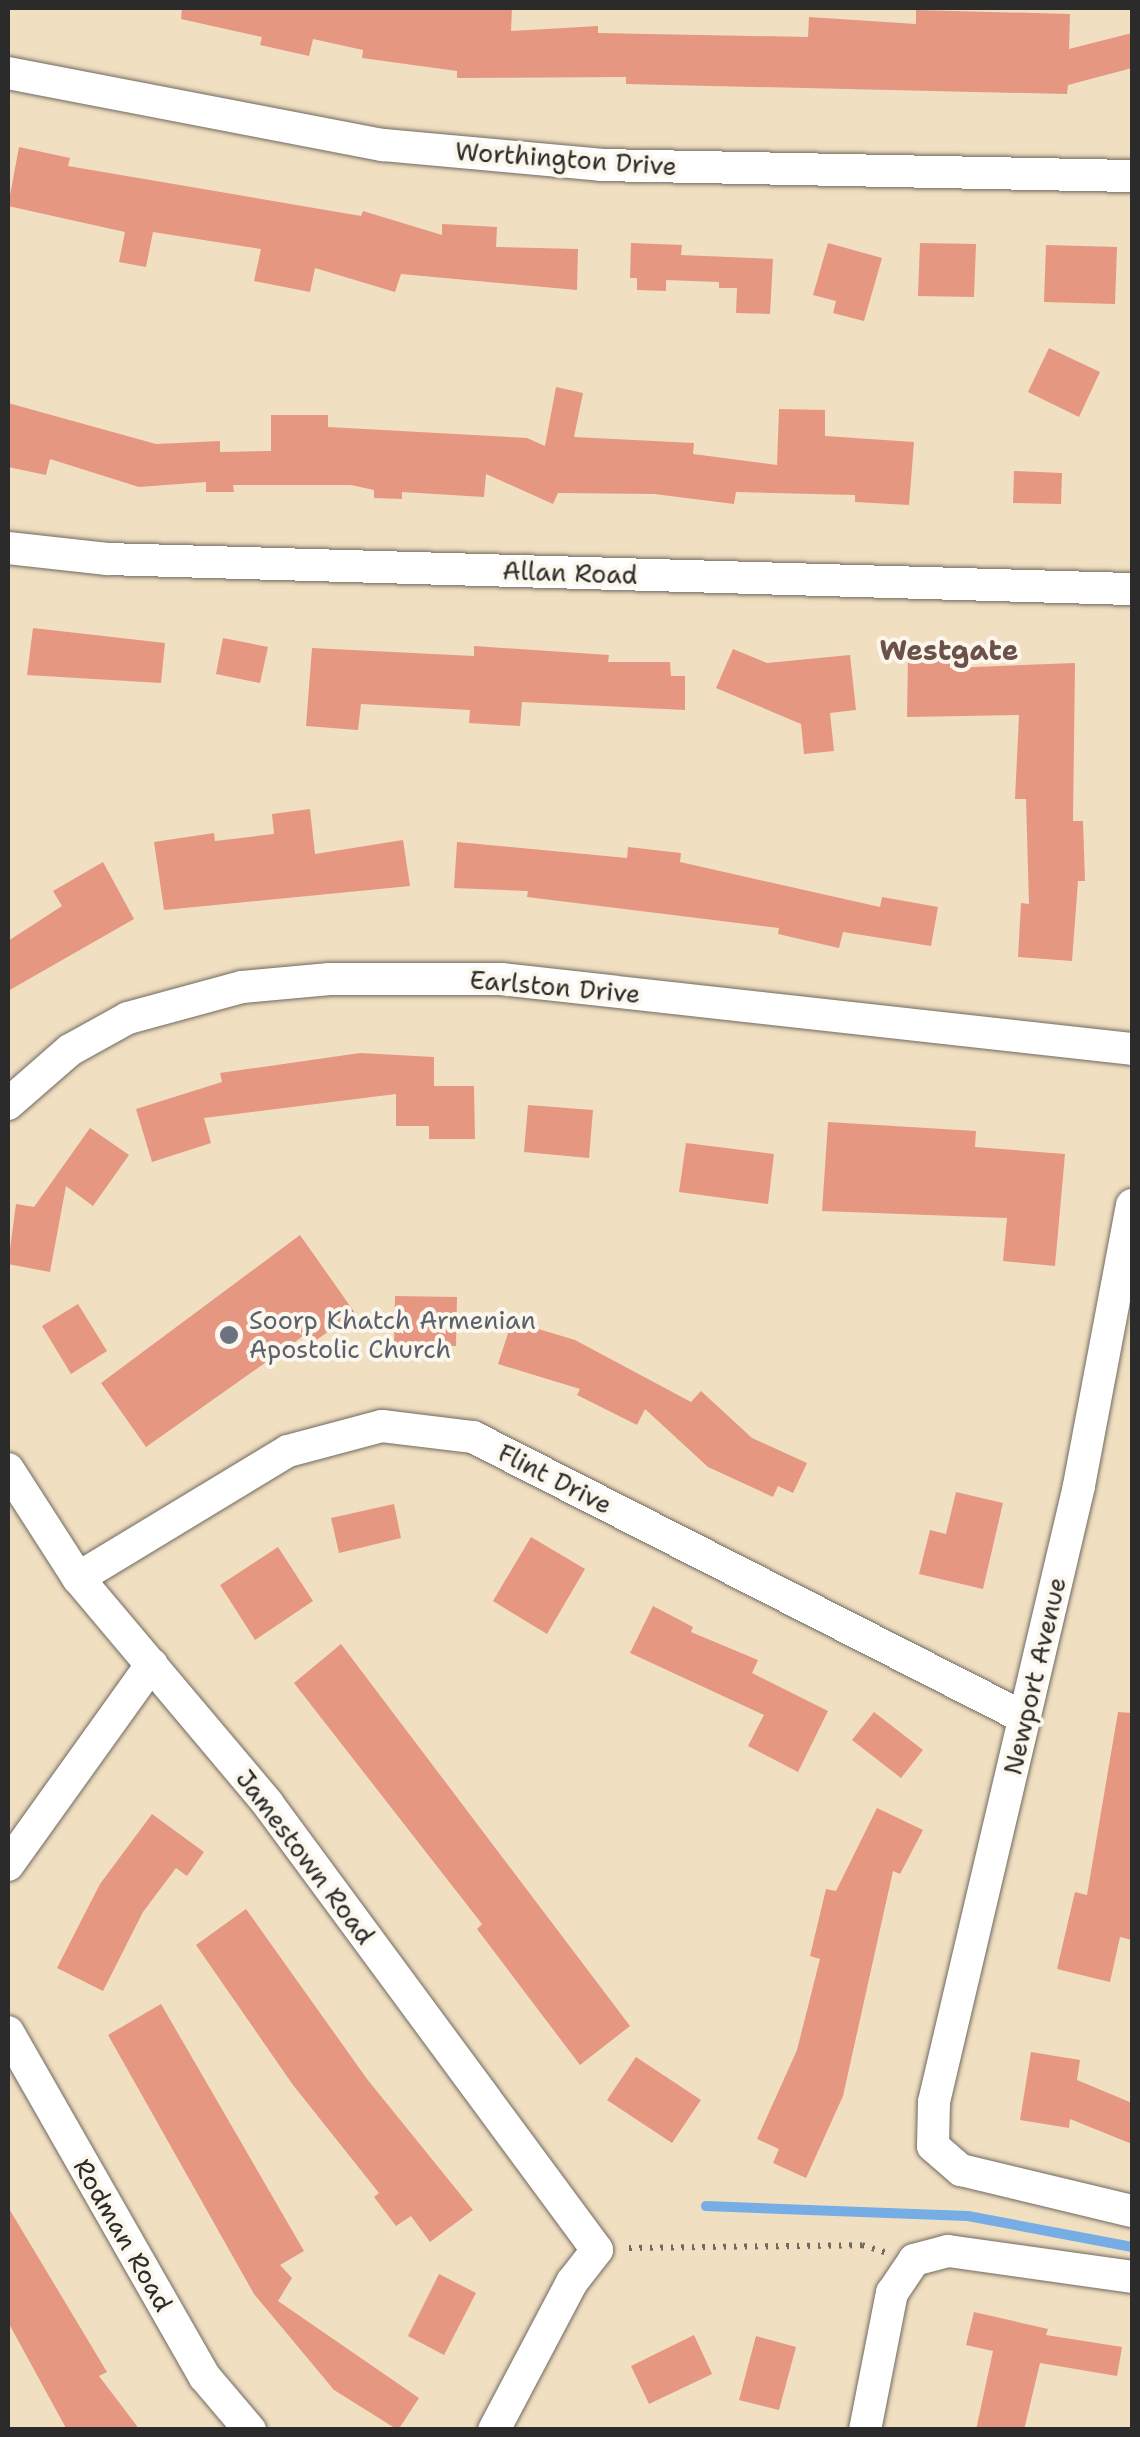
<!DOCTYPE html>
<style>
body{margin:0}
#map{position:relative;width:1140px;height:2437px;overflow:hidden;background:#f1dfc1;font-family:"Shantell Sans",sans-serif}
div>[style]{position:absolute}
[style*='--x']{left:calc(var(--x)*1px);top:calc(var(--y)*1px);width:calc(var(--w)*1px);rotate:calc(var(--a)*1deg)}
.stream>*{height:10px;margin:-5px;padding:0 5px;transform-origin:5px;border-radius:5px;background:#75ade4}
.building>*{inset:0;background:#e59782}
.path>*{height:6px;margin-top:-3px;transform-origin:0;background:repeating-linear-gradient(90deg,#706a60 0 2.5px,transparent 0 10.5px)}
.roads{filter:drop-shadow(0 0 2px #706a60) drop-shadow(0 0 2px #706a60)}
.minor>*{height:32px;margin:-16px;padding:0 16px;transform-origin:16px;border-radius:16px;background:#fff}
.dots>*{width:28px;height:28px;translate:-50% -50%;box-sizing:border-box;border:5px solid #fbf7ec;border-radius:50%}
span{translate:-50% -50%;white-space:nowrap;text-align:center;line-height:1.15;-webkit-text-stroke:8px #fbf7ec;paint-order:stroke}
.street-label{font-size:25px;color:#2b2b2b}
.worship-label{font-size:25px;color:#5b616d}
.left{translate:0 -50%;text-align:left}
.neighbourhood-label{font-size:28px;color:#6c5149;font-weight:700}
.frame{position:absolute;inset:0;border:10px solid #2b2b2b;pointer-events:none}
</style>
<div id="map">
<div class="stream">
<i style="--x:706;--y:2206;--w:262;--a:2.2"></i>
<i style="--x:968;--y:2216;--w:167;--a:10.7"></i>
</div>
<div class="building">
<i style="clip-path:polygon(182px 8px,512px 8px,511px 31px,598px 26px,598px 33px,808px 37px,809px 17px,916px 24px,916px 10px,1070px 14px,1069px 49px,1132px 33px,1132px 68px,1068px 85px,1067px 94px,626px 84px,626px 77px,457px 78px,457px 71px,362px 58px,363px 50px,313px 39px,309px 56px,260px 45px,262px 37px,181px 19px)"></i>
<i style="clip-path:polygon(19px 147px,70px 158px,68px 166px,361px 216px,363px 211px,442px 235px,442px 224px,497px 227px,496px 247px,578px 249px,577px 290px,401px 274px,395px 292px,315px 268px,310px 292px,254px 281px,261px 249px,153px 232px,146px 267px,119px 262px,125px 232px,8px 206px)"></i>
<i style="clip-path:polygon(631px 243px,682px 245px,681px 255px,773px 259px,770px 314px,736px 313px,737px 288px,719px 288px,719px 282px,666px 280px,666px 291px,637px 290px,637px 278px,630px 278px)"></i>
<i style="clip-path:polygon(828px 243px,882px 258px,864px 321px,833px 313px,836px 301px,813px 295px)"></i>
<i style="clip-path:polygon(920px 243px,976px 244px,974px 297px,918px 296px)"></i>
<i style="clip-path:polygon(1046px 245px,1117px 247px,1115px 304px,1044px 302px)"></i>
<i style="clip-path:polygon(1049px 348px,1100px 372px,1079px 417px,1028px 392px)"></i>
<i style="clip-path:polygon(556px 387px,583px 393px,574px 437px,694px 443px,693px 454px,777px 465px,779px 409px,825px 410px,825px 436px,914px 442px,909px 505px,855px 502px,855px 495px,736px 492px,734px 504px,654px 494px,558px 493px,553px 504px,486px 474px,484px 497px,402px 492px,402px 499px,374px 498px,374px 490px,351px 485px,233px 485px,234px 492px,206px 492px,206px 482px,139px 487px,50px 459px,46px 475px,8px 467px,8px 403px,156px 444px,220px 441px,220px 452px,271px 451px,271px 415px,328px 415px,328px 427px,527px 438px,545px 446px)"></i>
<i style="clip-path:polygon(1014px 471px,1062px 473px,1061px 504px,1013px 503px)"></i>
<i style="clip-path:polygon(33px 628px,165px 643px,161px 683px,27px 675px)"></i>
<i style="clip-path:polygon(223px 638px,268px 647px,260px 683px,216px 674px)"></i>
<i style="clip-path:polygon(474px 646px,609px 655px,608px 662px,670px 662px,671px 676px,685px 676px,685px 710px,522px 702px,520px 726px,469px 723px,470px 710px,361px 704px,358px 730px,306px 726px,312px 648px,474px 656px)"></i>
<i style="clip-path:polygon(733px 649px,767px 663px,850px 655px,856px 710px,830px 713px,834px 751px,804px 754px,801px 724px,716px 688px)"></i>
<i style="clip-path:polygon(908px 657px,950px 658px,950px 668px,1075px 663px,1073px 821px,1083px 821px,1085px 881px,1078px 881px,1072px 961px,1018px 957px,1021px 903px,1029px 904px,1026px 799px,1015px 799px,1019px 715px,907px 717px)"></i>
<i style="clip-path:polygon(310px 809px,315px 854px,403px 840px,410px 886px,164px 910px,154px 842px,214px 833px,215px 841px,274px 834px,272px 814px)"></i>
<i style="clip-path:polygon(457px 842px,627px 858px,628px 847px,681px 853px,680px 862px,880px 907px,882px 897px,938px 907px,931px 946px,843px 932px,839px 948px,778px 934px,779px 928px,527px 897px,528px 891px,454px 888px)"></i>
<i style="clip-path:polygon(103px 862px,134px 919px,8px 991px,8px 941px,62px 906px,53px 891px)"></i>
<i style="clip-path:polygon(360px 1053px,434px 1057px,434px 1086px,474px 1086px,475px 1139px,429px 1139px,429px 1126px,396px 1126px,396px 1094px,204px 1118px,211px 1143px,152px 1162px,136px 1109px,222px 1082px,220px 1073px)"></i>
<i style="clip-path:polygon(528px 1105px,593px 1110px,589px 1158px,524px 1152px)"></i>
<i style="clip-path:polygon(828px 1122px,976px 1131px,975px 1147px,1065px 1154px,1055px 1266px,1003px 1261px,1007px 1218px,822px 1211px)"></i>
<i style="clip-path:polygon(90px 1128px,129px 1155px,93px 1206px,66px 1186px,50px 1272px,8px 1264px,16px 1204px,34px 1207px)"></i>
<i style="clip-path:polygon(686px 1143px,774px 1154px,768px 1204px,679px 1192px)"></i>
<i style="clip-path:polygon(300px 1235px,355px 1313px,312px 1343px,306px 1334px,146px 1447px,101px 1383px)"></i>
<i style="clip-path:polygon(395px 1296px,457px 1297px,456px 1346px,394px 1345px)"></i>
<i style="clip-path:polygon(78px 1304px,107px 1351px,71px 1374px,42px 1326px)"></i>
<i style="clip-path:polygon(512px 1321px,575px 1340px,691px 1402px,701px 1391px,752px 1438px,807px 1463px,793px 1493px,778px 1486px,773px 1497px,708px 1467px,645px 1409px,637px 1425px,577px 1395px,580px 1389px,498px 1364px)"></i>
<i style="clip-path:polygon(956px 1492px,1003px 1503px,983px 1589px,919px 1574px,930px 1530px,946px 1534px)"></i>
<i style="clip-path:polygon(394px 1504px,401px 1538px,339px 1553px,331px 1518px)"></i>
<i style="clip-path:polygon(531px 1537px,585px 1569px,547px 1634px,493px 1601px)"></i>
<i style="clip-path:polygon(278px 1547px,313px 1601px,255px 1640px,220px 1585px)"></i>
<i style="clip-path:polygon(653px 1606px,693px 1627px,691px 1632px,758px 1660px,752px 1673px,828px 1711px,798px 1772px,748px 1746px,764px 1715px,630px 1653px)"></i>
<i style="clip-path:polygon(341px 1644px,630px 2026px,580px 2065px,477px 1929px,482px 1924px,294px 1683px)"></i>
<i style="clip-path:polygon(874px 1712px,923px 1750px,901px 1778px,852px 1740px)"></i>
<i style="clip-path:polygon(1118px 1712px,1132px 1713px,1132px 1940px,1120px 1937px,1110px 1982px,1057px 1969px,1075px 1892px,1087px 1895px)"></i>
<i style="clip-path:polygon(877px 1808px,923px 1830px,900px 1874px,893px 1871px,843px 2096px,806px 2178px,773px 2163px,779px 2149px,757px 2139px,797px 2050px,820px 1959px,810px 1956px,826px 1889px,836px 1891px)"></i>
<i style="clip-path:polygon(152px 1814px,204px 1852px,187px 1876px,176px 1868px,143px 1912px,103px 1991px,57px 1968px,100px 1884px)"></i>
<i style="clip-path:polygon(246px 1909px,367px 2079px,473px 2210px,430px 2242px,411px 2216px,396px 2226px,374px 2197px,379px 2193px,293px 2085px,196px 1945px)"></i>
<i style="clip-path:polygon(161px 2004px,304px 2251px,280px 2265px,292px 2278px,278px 2301px,419px 2398px,398px 2430px,334px 2390px,254px 2294px,108px 2035px)"></i>
<i style="clip-path:polygon(1031px 2052px,1080px 2060px,1077px 2080px,1132px 2103px,1132px 2144px,1070px 2119px,1069px 2128px,1020px 2120px)"></i>
<i style="clip-path:polygon(636px 2057px,701px 2100px,672px 2143px,607px 2100px)"></i>
<i style="clip-path:polygon(8px 2207px,107px 2372px,99px 2376px,140px 2430px,67px 2430px,8px 2322px)"></i>
<i style="clip-path:polygon(439px 2274px,476px 2293px,444px 2355px,408px 2336px)"></i>
<i style="clip-path:polygon(974px 2312px,1048px 2329px,1046px 2335px,1122px 2347px,1117px 2376px,1040px 2363px,1024px 2430px,976px 2430px,993px 2351px,966px 2345px)"></i>
<i style="clip-path:polygon(694px 2335px,712px 2374px,649px 2404px,631px 2366px)"></i>
<i style="clip-path:polygon(756px 2336px,796px 2347px,779px 2410px,739px 2400px)"></i>
</div>
<div class="path">
<i style="--x:629;--y:2248;--w:233;--a:-0.7"></i>
<i style="--x:862;--y:2245;--w:24;--a:17"></i>
</div>
<div class="roads">
<div class="minor">
<i style="--x:8;--y:73;--w:382;--a:10.9"></i>
<i style="--x:383;--y:145;--w:219;--a:5.2"></i>
<i style="--x:601;--y:165;--w:531;--a:1.19"></i>
<i style="--x:8;--y:548;--w:100;--a:6.3"></i>
<i style="--x:107;--y:559;--w:1025;--a:1.68"></i>
<i style="--x:8;--y:1104;--w:82;--a:-41.1"></i>
<i style="--x:70;--y:1050;--w:66;--a:-28.9"></i>
<i style="--x:128;--y:1018;--w:118;--a:-15.2"></i>
<i style="--x:242;--y:987;--w:88;--a:-5.2"></i>
<i style="--x:330;--y:979;--w:171;--a:0"></i>
<i style="--x:501;--y:979;--w:635;--a:6.33"></i>
<i style="--x:1132;--y:1205;--w:286;--a:100.7"></i>
<i style="--x:1079;--y:1486;--w:633;--a:103.25"></i>
<i style="--x:934;--y:2102;--w:44;--a:91.3"></i>
<i style="--x:933;--y:2146;--w:37;--a:41"></i>
<i style="--x:961;--y:2170;--w:176;--a:13.5"></i>
<i style="--x:8;--y:1469;--w:130;--a:57.3"></i>
<i style="--x:78;--y:1578;--w:295;--a:49.9"></i>
<i style="--x:268;--y:1804;--w:554;--a:53.58"></i>
<i style="--x:597;--y:2250;--w:41;--a:128"></i>
<i style="--x:572;--y:2282;--w:167;--a:117.8"></i>
<i style="--x:78;--y:1578;--w:245;--a:-31.2"></i>
<i style="--x:288;--y:1451;--w:97;--a:-14.9"></i>
<i style="--x:382;--y:1426;--w:92;--a:6.9"></i>
<i style="--x:473;--y:1437;--w:619;--a:26.98"></i>
<i style="--x:8;--y:1865;--w:247;--a:-54.4"></i>
<i style="--x:8;--y:2032;--w:397;--a:60.3"></i>
<i style="--x:205;--y:2377;--w:70;--a:49.7"></i>
<i style="--x:865;--y:2430;--w:140;--a:-78.9"></i>
<i style="--x:892;--y:2293;--w:40;--a:-56"></i>
<i style="--x:914;--y:2260;--w:35;--a:-15"></i>
<i style="--x:948;--y:2251;--w:186;--a:8"></i>
</div>
</div>
<div class="dots">
<i style="left:229px;top:1335px;background:#6b7280"></i>
</div>
<div class="street-label">
<span style="left:566px;top:159px;rotate:4deg">Worthington Drive</span>
<span style="left:570px;top:573px;rotate:2deg">Allan Road</span>
<span style="left:555px;top:987px;rotate:5deg">Earlston Drive</span>
<span style="left:555px;top:1479px;rotate:27deg">Flint Drive</span>
<span style="left:1035px;top:1676px;rotate:-77deg">Newport Avenue</span>
<span style="left:305px;top:1857px;rotate:53deg">Jamestown Road</span>
<span style="left:123px;top:2235px;rotate:60deg">Rodman Road</span>
</div>
<div class="worship-label">
<span class="left" style="left:249px;top:1335px">Soorp Khatch Armenian<br>Apostolic Church</span>
</div>
<div class="neighbourhood-label">
<span style="left:949px;top:650px">Westgate</span>
</div>
<div class="frame"></div>
</div>
